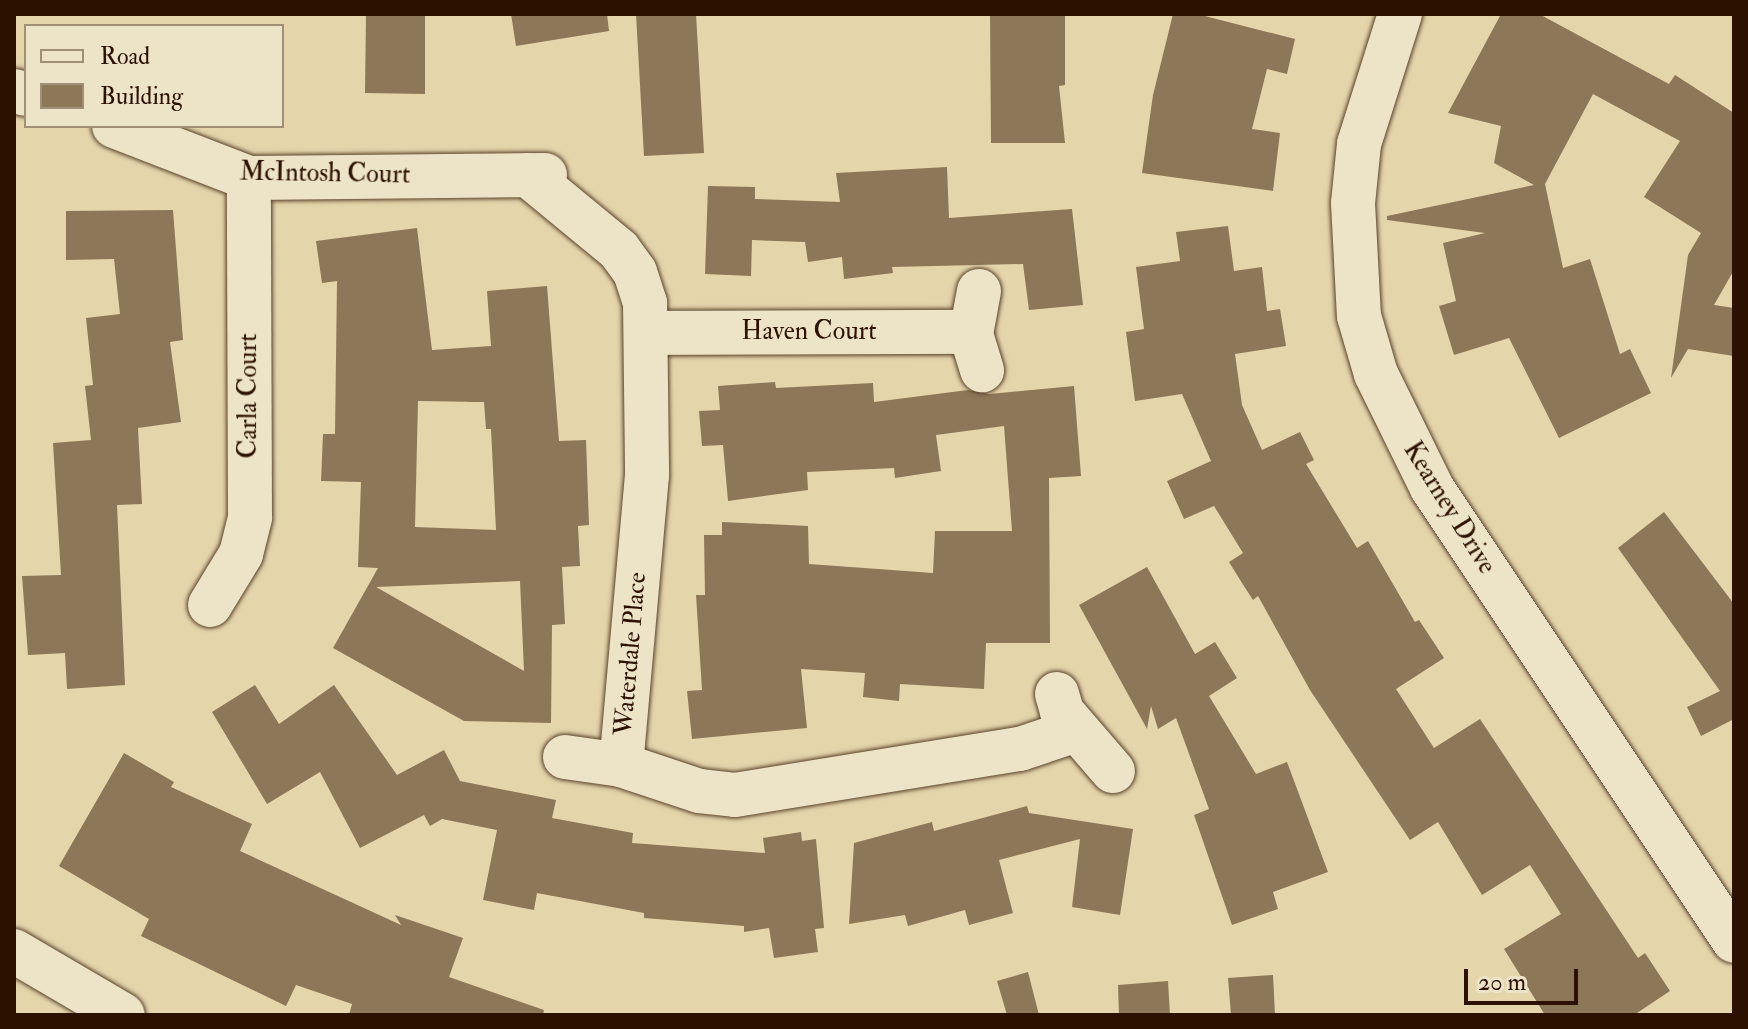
<!DOCTYPE html>
<style>
body{margin:0}
#map{position:relative;width:1748px;height:1029px;overflow:hidden;background:#e4d5ab;font-family:"IM FELL Double Pica",serif}
div>[style]{position:absolute}
[style*='--x']{left:calc(var(--x)*1px);top:calc(var(--y)*1px);width:calc(var(--w)*1px);rotate:calc(var(--a)*1deg)}
.building>*{inset:0;background:#8c7759}
.roads{filter:drop-shadow(0 0 2px #5a422b) drop-shadow(0 0 2px #5a422b)}
.minor>*{height:44px;margin:-22px;padding:0 22px;transform-origin:22px;border-radius:22px;background:#ede4c8}
.tertiary>*{height:44px;margin:-22px;padding:0 22px;transform-origin:22px;border-radius:22px;background:#ede4c8}
span{translate:-50% -50%;white-space:nowrap;text-align:center;line-height:1.15;-webkit-text-stroke:6px #ede4c8;paint-order:stroke}
.street-label{font-size:26px;color:#2c1100}
.frame{position:absolute;inset:0;border:16px solid #2c1100;pointer-events:none}
.legend{position:absolute;left:24px;top:24px;width:260px;height:104px;box-sizing:border-box;background:#ede4c8;border:2px solid #a09078;margin:0;padding:10px 14px;list-style:none;font-size:24px;color:#2c1100}
.legend li{display:flex;align-items:center;gap:16px;height:40px}
.legend b{width:40px;border:2px solid #a09078}
.scale{position:absolute;left:1464px;top:969px;width:114px;height:36px;box-sizing:border-box;border:4px solid #2c1100;border-top:0;padding-left:10px;font-size:24px;line-height:28px;white-space:nowrap;color:#2c1100;-webkit-text-stroke:6px #ede4c8;paint-order:stroke}
</style>
<div id="map">
<div class="building">
<i style="clip-path:polygon(366px 14px,425px 14px,425px 94px,365px 93px)"></i>
<i style="clip-path:polygon(511px 14px,607px 14px,609px 31px,516px 46px)"></i>
<i style="clip-path:polygon(636px 14px,696px 14px,704px 153px,644px 156px)"></i>
<i style="clip-path:polygon(990px 14px,1065px 14px,1065px 85px,1059px 86px,1065px 143px,991px 143px)"></i>
<i style="clip-path:polygon(1173px 14px,1197px 14px,1295px 39px,1287px 74px,1267px 69px,1252px 129px,1280px 133px,1273px 191px,1142px 173px,1153px 95px)"></i>
<i style="clip-path:polygon(1501px 14px,1539px 14px,1669px 84px,1675px 75px,1734px 113px,1734px 270px,1714px 305px,1734px 308px,1734px 356px,1688px 349px,1671px 378px,1688px 255px,1701px 233px,1644px 197px,1680px 141px,1593px 94px,1545px 184px,1563px 268px,1590px 259px,1620px 354px,1630px 349px,1651px 393px,1559px 438px,1509px 338px,1454px 355px,1439px 306px,1456px 301px,1443px 243px,1485px 233px,1387px 220px,1387px 216px,1534px 185px,1494px 163px,1501px 126px,1448px 113px)"></i>
<i style="clip-path:polygon(947px 167px,949px 218px,1072px 209px,1083px 305px,1029px 310px,1023px 264px,892px 267px,893px 273px,844px 279px,842px 257px,808px 262px,805px 242px,752px 240px,751px 276px,705px 274px,708px 186px,755px 187px,755px 199px,840px 202px,836px 173px)"></i>
<i style="clip-path:polygon(173px 210px,183px 340px,170px 342px,181px 422px,138px 428px,142px 504px,117px 505px,125px 685px,67px 689px,65px 653px,28px 655px,22px 576px,61px 575px,53px 443px,91px 440px,85px 386px,93px 385px,86px 318px,120px 314px,114px 259px,66px 260px,66px 211px)"></i>
<i style="clip-path:polygon(1228px 226px,1234px 271px,1262px 267px,1267px 311px,1280px 309px,1286px 346px,1235px 354px,1242px 405px,1262px 450px,1300px 432px,1314px 460px,1306px 464px,1357px 548px,1368px 541px,1415px 622px,1419px 620px,1444px 658px,1396px 689px,1434px 748px,1480px 719px,1638px 958px,1645px 953px,1670px 991px,1634px 1015px,1545px 1015px,1504px 949px,1561px 914px,1530px 865px,1482px 895px,1438px 822px,1410px 840px,1310px 690px,1258px 596px,1253px 600px,1242px 583px,1229px 562px,1243px 553px,1214px 506px,1184px 519px,1167px 481px,1211px 461px,1182px 394px,1135px 401px,1126px 332px,1144px 329px,1136px 267px,1180px 261px,1176px 232px)"></i>
<i style="clip-path:polygon(evenodd,417px 228px,432px 350px,491px 346px,487px 291px,547px 286px,559px 441px,586px 440px,589px 525px,578px 526px,580px 566px,562px 567px,565px 624px,552px 625px,551px 723px,464px 721px,333px 648px,378px 568px,358px 567px,361px 482px,321px 481px,323px 434px,335px 434px,337px 281px,322px 283px,316px 241px,417px 228px,418px 401px,484px 402px,486px 429px,491px 429px,496px 530px,415px 527px,418px 401px,417px 228px,520px 581px,524px 671px,376px 587px,520px 581px)"></i>
<i style="clip-path:polygon(775px 382px,776px 388px,873px 383px,874px 402px,968px 390px,989px 394px,1074px 386px,1081px 476px,1049px 478px,1050px 643px,986px 643px,984px 689px,900px 684px,899px 701px,863px 697px,865px 673px,801px 669px,807px 728px,692px 739px,687px 691px,702px 690px,696px 595px,705px 595px,704px 535px,722px 535px,722px 522px,808px 526px,809px 564px,933px 573px,935px 531px,1012px 531px,1004px 426px,936px 435px,941px 471px,895px 478px,894px 468px,807px 472px,808px 490px,728px 501px,723px 445px,702px 446px,699px 411px,720px 410px,718px 386px)"></i>
<i style="clip-path:polygon(1664px 512px,1734px 604px,1734px 719px,1701px 736px,1687px 707px,1720px 691px,1618px 548px)"></i>
<i style="clip-path:polygon(1147px 567px,1195px 654px,1215px 642px,1237px 678px,1209px 696px,1256px 774px,1287px 762px,1328px 872px,1273px 892px,1278px 909px,1232px 925px,1194px 815px,1209px 809px,1176px 718px,1158px 729px,1151px 706px,1147px 729px,1079px 605px)"></i>
<i style="clip-path:polygon(255px 685px,279px 724px,334px 685px,397px 775px,444px 750px,460px 781px,556px 800px,552px 818px,633px 833px,632px 843px,765px 853px,763px 838px,801px 832px,802px 841px,816px 839px,824px 928px,815px 929px,818px 952px,774px 958px,769px 928px,744px 932px,744px 926px,644px 918px,644px 913px,537px 893px,534px 910px,483px 900px,497px 830px,442px 819px,430px 826px,424px 815px,360px 848px,320px 772px,267px 804px,212px 712px)"></i>
<i style="clip-path:polygon(124px 753px,174px 782px,171px 787px,252px 824px,240px 851px,401px 925px,395px 915px,463px 938px,449px 977px,544px 1010px,543px 1015px,349px 1015px,352px 1004px,296px 985px,286px 1006px,141px 936px,149px 919px,59px 866px)"></i>
<i style="clip-path:polygon(1027px 806px,1029px 813px,1133px 829px,1120px 915px,1072px 907px,1080px 839px,999px 860px,1013px 913px,969px 925px,965px 910px,908px 926px,905px 915px,849px 924px,854px 843px,932px 822px,934px 831px)"></i>
<i style="clip-path:polygon(1028px 972px,1039px 1015px,1007px 1015px,997px 981px)"></i>
<i style="clip-path:polygon(1273px 975px,1275px 1015px,1231px 1015px,1228px 978px)"></i>
<i style="clip-path:polygon(1168px 981px,1170px 1015px,1119px 1015px,1118px 985px)"></i>
</div>
<div class="roads">
<div class="minor">
<i style="--x:14;--y:91;--w:12;--a:14"></i>
<i style="--x:114;--y:126;--w:145;--a:21.1"></i>
<i style="--x:249;--y:178;--w:296;--a:-0.6"></i>
<i style="--x:528;--y:175;--w:118;--a:39.5"></i>
<i style="--x:619;--y:250;--w:27;--a:54"></i>
<i style="--x:635;--y:272;--w:33;--a:72"></i>
<i style="--x:645;--y:303;--w:172;--a:89.3"></i>
<i style="--x:647;--y:475;--w:291;--a:95.1"></i>
<i style="--x:621;--y:765;--w:82;--a:18.4"></i>
<i style="--x:699;--y:791;--w:36;--a:6"></i>
<i style="--x:735;--y:795;--w:289;--a:-9.2"></i>
<i style="--x:1020;--y:749;--w:59;--a:-18.7"></i>
<i style="--x:979;--y:291;--w:44;--a:100.5"></i>
<i style="--x:971;--y:334;--w:38;--a:73"></i>
<i style="--x:646;--y:333;--w:325;--a:-0.2"></i>
<i style="--x:210;--y:605;--w:60;--a:-58.7"></i>
<i style="--x:241;--y:554;--w:38;--a:-76"></i>
<i style="--x:250;--y:517;--w:339;--a:-90.2"></i>
<i style="--x:1057;--y:694;--w:19;--a:74"></i>
<i style="--x:1062;--y:712;--w:78;--a:49.2"></i>
<i style="--x:565;--y:757;--w:57;--a:8.1"></i>
<i style="--x:14;--y:951;--w:126;--a:30.4"></i>
</div>
<div class="tertiary">
<i style="--x:1400;--y:14;--w:136;--a:107.5"></i>
<i style="--x:1359;--y:144;--w:59;--a:95.8"></i>
<i style="--x:1353;--y:203;--w:113;--a:87"></i>
<i style="--x:1359;--y:316;--w:60;--a:73.7"></i>
<i style="--x:1376;--y:374;--w:127;--a:63.8"></i>
<i style="--x:1432;--y:488;--w:544;--a:56.31"></i>
</div>
</div>
<div class="street-label">
<span style="left:325px;top:174px;rotate:1deg">McIntosh Court</span>
<span style="left:809px;top:332px">Haven Court</span>
<span style="left:249px;top:396px;rotate:-90deg">Carla Court</span>
<span style="left:1449px;top:508px;rotate:58deg">Kearney Drive</span>
<span style="left:631px;top:654px;rotate:-85deg">Waterdale Place</span>
</div>
<div class="frame"></div>
<ul class="legend">
<li><b style="height:10px;background:#ede4c8"></b>Road</li>
<li><b style="height:22px;background:#8c7759"></b>Building</li>
</ul>
<div class="scale">20 m</div>
</div>
